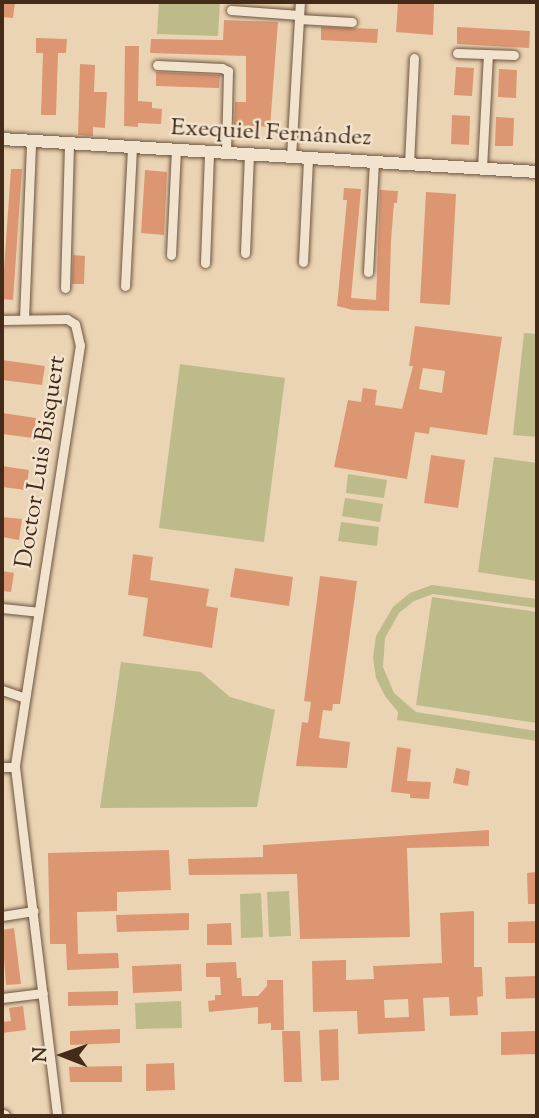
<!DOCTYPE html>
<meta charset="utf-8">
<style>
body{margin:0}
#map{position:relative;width:539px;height:1118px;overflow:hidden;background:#ebd4b3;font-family:"Sorts Mill Goudy",serif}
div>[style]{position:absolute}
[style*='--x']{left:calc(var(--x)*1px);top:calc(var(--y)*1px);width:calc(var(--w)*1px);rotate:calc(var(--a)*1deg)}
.green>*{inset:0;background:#bcbb89}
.building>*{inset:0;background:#dc9772}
.roads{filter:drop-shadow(0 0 2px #6d5440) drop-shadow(0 0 2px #6d5440)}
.street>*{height:9px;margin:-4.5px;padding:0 4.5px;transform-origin:4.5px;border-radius:4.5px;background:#f2e3ce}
.secondary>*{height:12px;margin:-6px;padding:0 6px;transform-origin:6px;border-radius:6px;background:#f2e3ce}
span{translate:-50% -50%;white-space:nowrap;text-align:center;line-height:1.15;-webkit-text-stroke:5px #f2e3ce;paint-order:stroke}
.street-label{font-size:24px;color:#432a19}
.frame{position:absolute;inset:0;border:4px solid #432a19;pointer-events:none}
.north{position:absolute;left:28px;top:1020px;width:70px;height:70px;-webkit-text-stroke:5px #f2e3ce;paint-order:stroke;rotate:271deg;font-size:19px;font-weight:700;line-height:28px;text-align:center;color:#432a19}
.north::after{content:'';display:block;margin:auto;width:24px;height:32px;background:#432a19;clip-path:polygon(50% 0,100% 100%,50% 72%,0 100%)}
</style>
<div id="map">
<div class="green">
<i style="clip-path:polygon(159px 2px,220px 2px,218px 36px,157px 34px)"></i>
<i style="clip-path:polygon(524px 333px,537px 334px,537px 437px,513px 435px)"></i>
<i style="clip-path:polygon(180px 364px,285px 378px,264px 542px,159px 528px)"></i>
<i style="clip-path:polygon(494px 457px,537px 463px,537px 581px,478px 572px)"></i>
<i style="clip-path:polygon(348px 474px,387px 480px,384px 498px,346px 493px)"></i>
<i style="clip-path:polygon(345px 498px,383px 504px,380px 522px,342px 516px)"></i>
<i style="clip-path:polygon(341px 522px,379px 527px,377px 546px,338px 541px)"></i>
<i style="clip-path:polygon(432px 585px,537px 599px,537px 608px,433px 594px,414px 601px,399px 613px,385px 638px,383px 667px,394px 693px,416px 712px,537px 731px,537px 741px,397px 720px,398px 712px,385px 696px,376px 678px,373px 658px,376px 636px,393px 607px,410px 593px)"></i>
<i style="clip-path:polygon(432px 597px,537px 612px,537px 723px,416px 705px)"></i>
<i style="clip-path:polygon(121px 662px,201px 672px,230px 697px,275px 710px,257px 807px,100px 808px)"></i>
<i style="clip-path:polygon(289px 891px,291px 936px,269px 937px,267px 892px)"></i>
<i style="clip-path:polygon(261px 893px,263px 937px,241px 938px,240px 894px)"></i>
<i style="clip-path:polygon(181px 1001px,182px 1028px,136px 1029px,135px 1003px)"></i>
</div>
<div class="building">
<i style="clip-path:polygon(2px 2px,15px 2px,13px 18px,2px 17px)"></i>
<i style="clip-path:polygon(398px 2px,434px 3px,433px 35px,396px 32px)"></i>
<i style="clip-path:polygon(224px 20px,278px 22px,270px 127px,234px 125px,235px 102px,246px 102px,246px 56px,150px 53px,151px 39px,223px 40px)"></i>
<i style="clip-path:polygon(321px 27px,378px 29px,377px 43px,321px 40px)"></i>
<i style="clip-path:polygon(457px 27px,530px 31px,529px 48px,457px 44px)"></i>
<i style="clip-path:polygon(36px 38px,67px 39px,66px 53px,58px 53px,56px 115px,41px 115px,43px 53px,36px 53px)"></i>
<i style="clip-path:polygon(125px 46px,139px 46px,138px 101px,152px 102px,152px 108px,162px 109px,161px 124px,138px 123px,138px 127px,124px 126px)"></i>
<i style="clip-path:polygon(80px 64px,95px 65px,94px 92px,107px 92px,105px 128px,93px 127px,93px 136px,78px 135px)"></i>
<i style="clip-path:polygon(456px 67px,474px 68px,472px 96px,454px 95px)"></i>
<i style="clip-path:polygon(499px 69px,517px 70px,516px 98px,498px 97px)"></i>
<i style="clip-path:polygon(156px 72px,220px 75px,219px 88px,156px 86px)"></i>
<i style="clip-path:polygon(452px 115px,470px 116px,469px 145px,451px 144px)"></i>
<i style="clip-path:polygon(496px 117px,514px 118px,513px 146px,495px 146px)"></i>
<i style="clip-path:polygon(11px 169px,22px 169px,13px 300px,2px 299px)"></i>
<i style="clip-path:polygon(145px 170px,167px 172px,164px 235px,141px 233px)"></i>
<i style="clip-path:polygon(344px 188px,361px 189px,351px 298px,376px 300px,380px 190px,398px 191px,397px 203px,394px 203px,391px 240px,389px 311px,353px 310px,337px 306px,347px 200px,343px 200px)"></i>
<i style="clip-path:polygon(426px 192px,456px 194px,450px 305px,420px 303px)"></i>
<i style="clip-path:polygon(73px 255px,85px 256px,84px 284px,72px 284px)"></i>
<i style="clip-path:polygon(evenodd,415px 326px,502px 337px,487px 435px,430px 427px,429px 434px,415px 432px,407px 479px,334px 467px,348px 400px,361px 402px,363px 388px,377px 390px,375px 405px,402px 409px,413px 366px,409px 366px,415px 326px,423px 368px,445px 371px,442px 393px,419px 389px,423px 368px)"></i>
<i style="clip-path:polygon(2px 360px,45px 366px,42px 385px,2px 380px)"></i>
<i style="clip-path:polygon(2px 413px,36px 418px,33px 438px,2px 434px)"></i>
<i style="clip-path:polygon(431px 455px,465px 460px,458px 508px,424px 503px)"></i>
<i style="clip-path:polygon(2px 466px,29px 470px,26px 490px,2px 487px)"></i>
<i style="clip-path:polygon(2px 517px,22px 519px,19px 540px,2px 537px)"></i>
<i style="clip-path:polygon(133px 554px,153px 557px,150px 580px,209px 589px,206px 606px,218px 608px,212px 648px,143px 636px,148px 598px,128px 595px)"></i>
<i style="clip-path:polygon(235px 568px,293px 577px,289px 606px,230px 597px)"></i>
<i style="clip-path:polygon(2px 571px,14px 573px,11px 592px,2px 591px)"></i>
<i style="clip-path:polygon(320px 576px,357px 581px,340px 704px,333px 704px,332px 711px,323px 710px,319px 738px,350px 742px,347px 768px,296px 766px,302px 722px,308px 723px,311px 702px,304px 701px)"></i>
<i style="clip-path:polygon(397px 747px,411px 749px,407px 781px,431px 782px,429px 799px,410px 798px,410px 794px,391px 792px)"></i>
<i style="clip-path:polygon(456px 768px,470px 771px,468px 786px,453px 783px)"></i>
<i style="clip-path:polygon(489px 830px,489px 846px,407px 848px,410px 937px,300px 939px,297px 874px,189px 875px,188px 859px,263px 857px,263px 845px)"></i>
<i style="clip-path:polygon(169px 850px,171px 890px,117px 892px,117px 911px,77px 912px,78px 954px,118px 953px,119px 968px,67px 970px,66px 944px,50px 944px,48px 853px)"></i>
<i style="clip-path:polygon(537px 872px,537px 904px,528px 904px,527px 873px)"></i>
<i style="clip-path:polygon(evenodd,474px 911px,474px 967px,482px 967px,483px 996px,477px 997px,478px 1015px,450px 1016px,449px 997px,423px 998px,425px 1031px,358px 1034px,357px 1011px,313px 1012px,312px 961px,346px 960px,346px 980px,374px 979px,373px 966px,442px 963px,440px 913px,474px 911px,408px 999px,409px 1017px,385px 1018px,384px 1000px,408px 999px)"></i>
<i style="clip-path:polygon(189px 913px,189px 930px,117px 932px,116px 915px)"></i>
<i style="clip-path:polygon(537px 921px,537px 943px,508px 943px,508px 922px)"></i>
<i style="clip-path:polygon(231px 923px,232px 945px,207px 945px,207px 924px)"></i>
<i style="clip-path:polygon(14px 928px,21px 984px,6px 985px,2px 930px)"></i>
<i style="clip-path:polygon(236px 962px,237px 978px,241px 978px,242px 996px,258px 996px,267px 986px,267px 980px,283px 980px,284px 1030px,271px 1030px,271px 1023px,258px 1024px,258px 1007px,209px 1012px,208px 1001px,215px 1000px,215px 995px,221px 995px,220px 977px,206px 977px,206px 963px)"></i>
<i style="clip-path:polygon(181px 964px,182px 991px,133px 993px,132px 966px)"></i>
<i style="clip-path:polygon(537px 976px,537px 998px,506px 999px,505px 977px)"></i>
<i style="clip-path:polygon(118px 991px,118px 1005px,68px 1006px,68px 992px)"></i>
<i style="clip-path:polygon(23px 1006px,26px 1030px,2px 1033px,2px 1022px,11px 1021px,9px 1008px)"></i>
<i style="clip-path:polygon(120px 1029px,120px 1043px,70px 1045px,70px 1031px)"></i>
<i style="clip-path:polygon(338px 1029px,339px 1080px,321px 1081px,319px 1030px)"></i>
<i style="clip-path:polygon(282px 1031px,300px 1031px,302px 1082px,284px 1082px)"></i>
<i style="clip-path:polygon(537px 1031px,537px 1054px,501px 1055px,501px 1032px)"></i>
<i style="clip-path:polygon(174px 1063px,175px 1090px,146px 1091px,146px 1064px)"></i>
<i style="clip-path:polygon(122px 1066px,122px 1082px,70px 1082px,69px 1067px)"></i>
</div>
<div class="roads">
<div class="street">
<i style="--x:231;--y:10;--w:68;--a:4.2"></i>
<i style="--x:299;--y:19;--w:53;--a:3.2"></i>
<i style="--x:457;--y:53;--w:57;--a:2"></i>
<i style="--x:157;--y:65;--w:65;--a:2.6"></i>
<i style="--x:222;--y:68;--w:7;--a:27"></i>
<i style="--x:228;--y:71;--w:82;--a:91.4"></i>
<i style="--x:291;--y:157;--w:155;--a:-86.7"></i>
<i style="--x:409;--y:164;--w:106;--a:-87.3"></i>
<i style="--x:482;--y:168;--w:114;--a:-87"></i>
<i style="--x:245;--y:253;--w:99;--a:-87.7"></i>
<i style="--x:171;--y:255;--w:105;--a:-87.3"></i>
<i style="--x:303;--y:262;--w:104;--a:-87.2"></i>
<i style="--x:205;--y:263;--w:111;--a:-87.9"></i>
<i style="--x:368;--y:272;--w:110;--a:-86.9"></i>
<i style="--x:125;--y:286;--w:139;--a:-87.1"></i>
<i style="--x:65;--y:288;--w:145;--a:-88.4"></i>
<i style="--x:24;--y:319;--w:178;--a:-87.7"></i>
<i style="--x:2;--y:320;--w:65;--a:-0.9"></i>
<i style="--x:67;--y:319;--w:9;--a:32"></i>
<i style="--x:75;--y:324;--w:22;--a:77"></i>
<i style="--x:80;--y:345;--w:427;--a:98.8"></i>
<i style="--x:15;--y:767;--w:352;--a:83.1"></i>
<i style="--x:2;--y:608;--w:36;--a:6"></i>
<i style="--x:2;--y:690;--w:24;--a:19"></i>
<i style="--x:2;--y:767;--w:13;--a:0"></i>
<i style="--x:2;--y:916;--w:32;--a:-9"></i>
<i style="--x:2;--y:998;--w:41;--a:-7"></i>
</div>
<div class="secondary">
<i style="--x:2;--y:139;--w:536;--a:3.53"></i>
<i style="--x:2;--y:1116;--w:2;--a:0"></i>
</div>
</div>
<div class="street-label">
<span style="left:271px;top:134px;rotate:3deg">Exequiel Fernández</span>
<span style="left:42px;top:462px;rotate:-81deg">Doctor Luis Bisquert</span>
</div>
<div class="frame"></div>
<div class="north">N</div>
</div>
